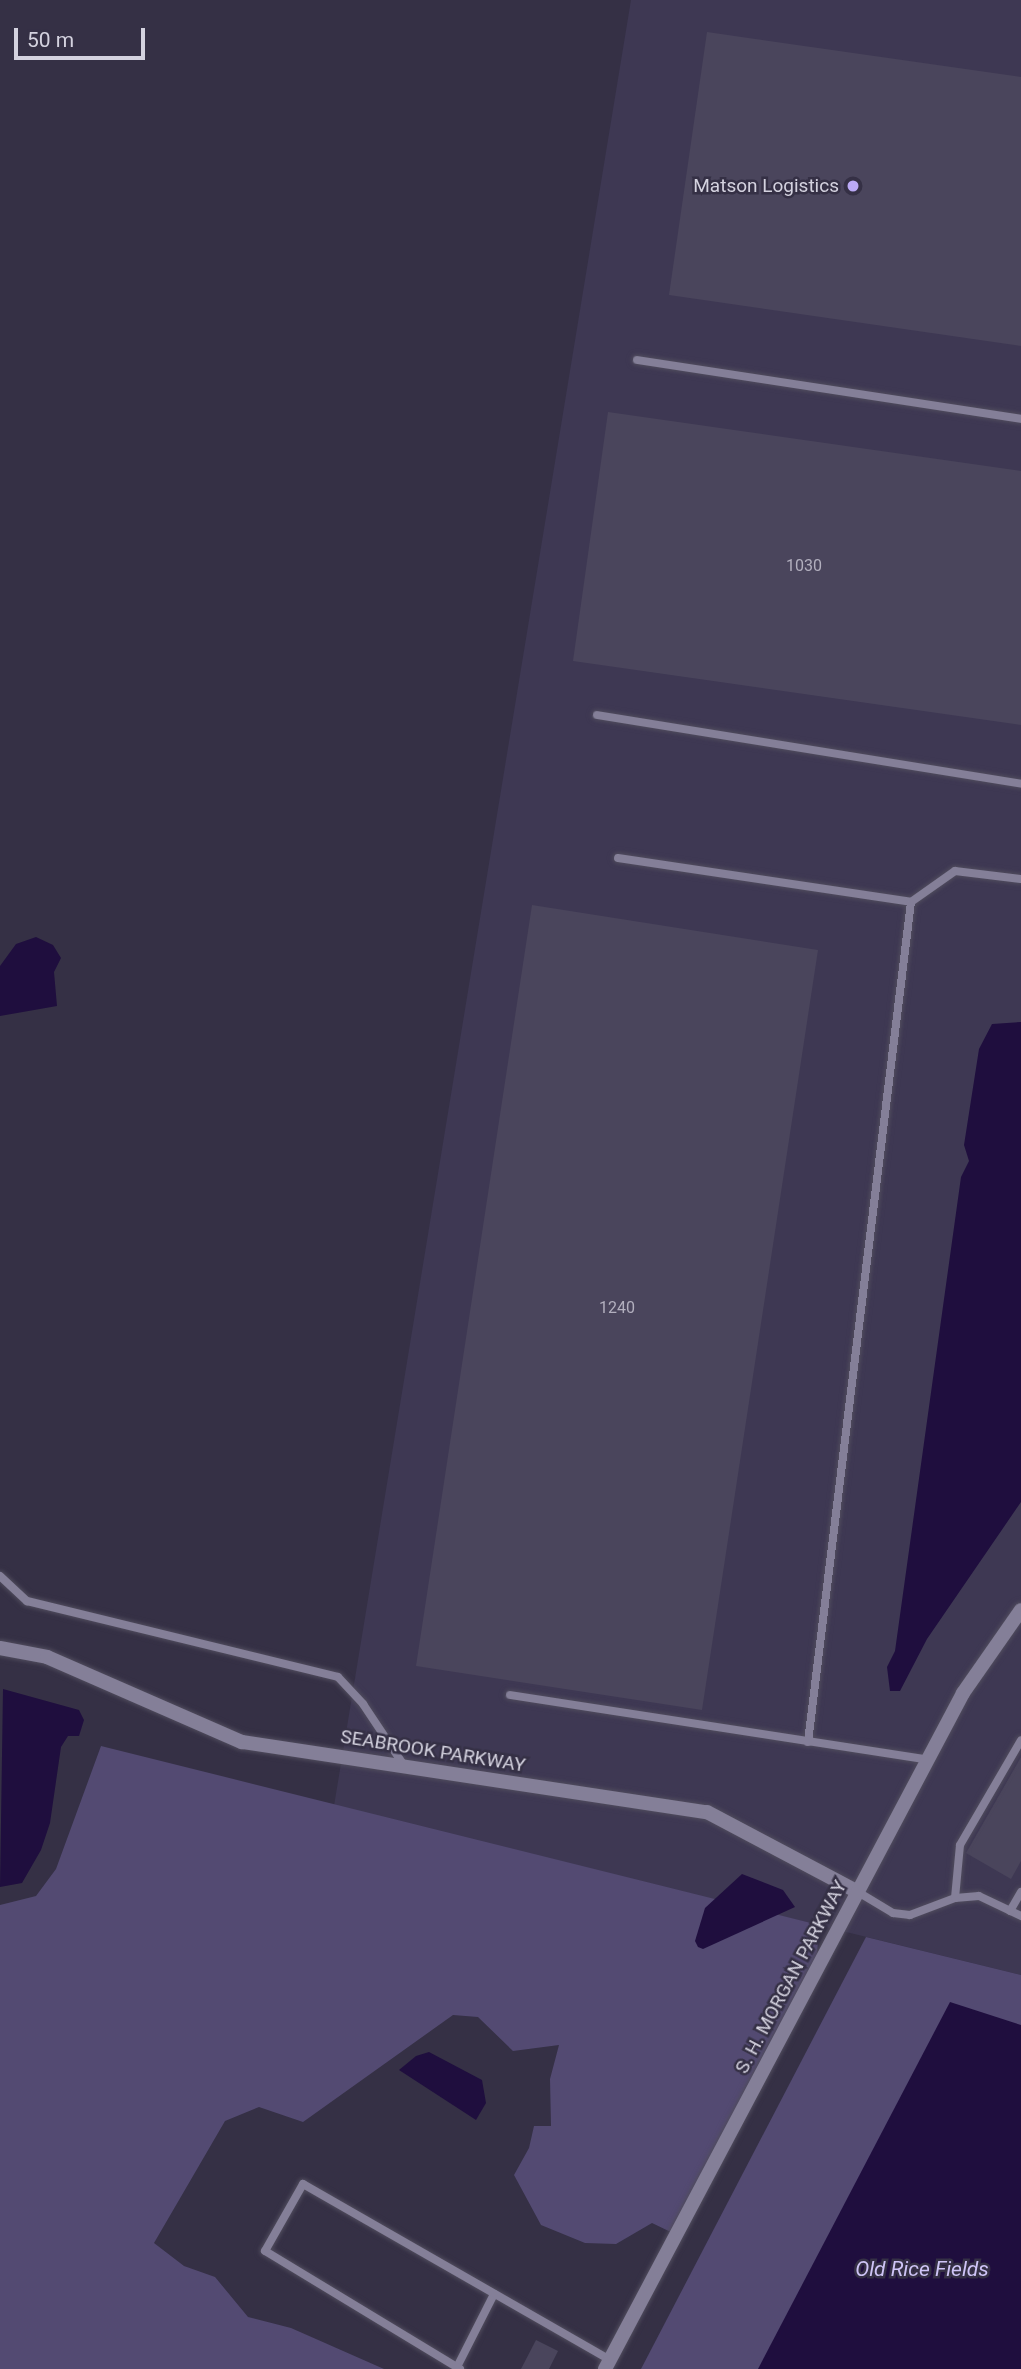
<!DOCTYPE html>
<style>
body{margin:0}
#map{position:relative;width:1021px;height:2369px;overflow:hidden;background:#353045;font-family:Roboto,sans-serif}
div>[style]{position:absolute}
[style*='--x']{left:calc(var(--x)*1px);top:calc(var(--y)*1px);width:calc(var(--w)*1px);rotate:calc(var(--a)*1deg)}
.built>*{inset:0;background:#3e3853}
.green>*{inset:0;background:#534a72}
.water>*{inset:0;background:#1f0e3e}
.building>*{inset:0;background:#4a455c}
.roads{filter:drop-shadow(0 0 2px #504c5d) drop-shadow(0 0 2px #504c5d)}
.service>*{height:8px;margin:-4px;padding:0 4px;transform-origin:4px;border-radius:4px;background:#847f98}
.minor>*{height:14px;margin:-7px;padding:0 7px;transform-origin:7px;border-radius:7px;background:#847f98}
.dots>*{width:19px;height:19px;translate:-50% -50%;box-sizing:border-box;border:4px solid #353045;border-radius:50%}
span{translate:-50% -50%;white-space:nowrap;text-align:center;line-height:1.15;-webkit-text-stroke:5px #353045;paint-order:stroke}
.number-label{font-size:16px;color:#b2afbe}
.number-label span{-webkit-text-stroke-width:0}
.poi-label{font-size:19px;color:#d4d2df}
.right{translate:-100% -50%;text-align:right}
.street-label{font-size:19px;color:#d4d2df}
.water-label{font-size:21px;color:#cec4f6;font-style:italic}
.scale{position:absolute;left:14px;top:28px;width:131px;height:32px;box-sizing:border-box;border:4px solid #d4d2df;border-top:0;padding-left:9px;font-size:21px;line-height:24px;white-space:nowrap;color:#d4d2df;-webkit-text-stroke:5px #353045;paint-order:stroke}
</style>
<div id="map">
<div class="built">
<i style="clip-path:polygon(631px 0,1021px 0,1021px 1975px,334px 1806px)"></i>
</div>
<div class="green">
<i style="clip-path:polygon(101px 1746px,819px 1925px,816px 1972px,677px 2235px,652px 2223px,616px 2244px,585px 2243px,541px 2225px,514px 2175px,529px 2148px,534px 2126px,551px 2126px,550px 2079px,559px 2045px,513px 2051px,478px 2017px,453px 2015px,303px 2122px,259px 2107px,225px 2121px,154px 2243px,184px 2266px,215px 2277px,248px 2317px,291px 2328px,384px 2369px,0 2369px,0 1905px,36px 1896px,56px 1869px)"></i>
<i style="clip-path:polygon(866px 1937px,1021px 1975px,1021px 2369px,641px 2369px)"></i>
</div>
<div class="water">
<i style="clip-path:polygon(36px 937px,53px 945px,61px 958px,54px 972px,57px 1006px,0 1016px,0 966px,16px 944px)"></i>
<i style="clip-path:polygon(1021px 1022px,1021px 1502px,927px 1639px,900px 1691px,890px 1691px,887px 1667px,895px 1651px,961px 1177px,969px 1161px,964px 1145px,979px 1049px,992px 1024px)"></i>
<i style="clip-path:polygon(3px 1689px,79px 1710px,84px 1720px,79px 1736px,68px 1736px,61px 1747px,50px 1823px,41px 1850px,22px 1883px,0 1887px)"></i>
<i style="clip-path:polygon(742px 1874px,783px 1890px,795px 1907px,703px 1949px,698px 1947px,695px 1941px,705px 1908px)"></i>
<i style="clip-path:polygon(950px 2002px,1021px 2025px,1021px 2369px,758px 2369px)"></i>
<i style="clip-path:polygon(429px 2052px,482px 2080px,486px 2103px,476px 2120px,399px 2070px,416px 2056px)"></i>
</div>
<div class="building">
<i style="clip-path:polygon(707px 32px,1021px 77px,1021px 346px,669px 295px)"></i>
<i style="clip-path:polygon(608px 412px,1021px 471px,1021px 725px,573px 661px)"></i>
<i style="clip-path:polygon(532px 905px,818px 950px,702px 1710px,416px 1666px)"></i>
<i style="clip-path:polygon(1021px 1757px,1021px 1861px,1011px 1879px,966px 1853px)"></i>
<i style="clip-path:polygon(536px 2340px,558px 2351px,549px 2369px,521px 2369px)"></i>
</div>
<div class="roads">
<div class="service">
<i style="--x:637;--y:360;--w:389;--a:8.7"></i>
<i style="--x:597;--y:715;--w:430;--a:9.2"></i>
<i style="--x:618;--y:858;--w:296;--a:8.5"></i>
<i style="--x:911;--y:902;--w:54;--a:-35.2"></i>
<i style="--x:955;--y:871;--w:66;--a:6.9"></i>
<i style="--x:0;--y:1576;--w:37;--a:43"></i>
<i style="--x:27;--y:1601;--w:320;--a:13.7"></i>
<i style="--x:338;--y:1677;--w:37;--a:47"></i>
<i style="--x:363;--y:1704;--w:76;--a:56.3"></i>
<i style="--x:510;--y:1695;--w:423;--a:8.8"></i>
<i style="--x:808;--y:1742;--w:846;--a:-83.01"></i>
<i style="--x:858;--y:1892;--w:41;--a:31"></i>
<i style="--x:893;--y:1913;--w:17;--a:7"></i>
<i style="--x:910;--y:1915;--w:48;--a:-20.7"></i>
<i style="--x:955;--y:1898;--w:24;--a:-5"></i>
<i style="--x:979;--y:1896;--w:47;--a:25.5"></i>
<i style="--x:955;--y:1898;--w:53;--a:-84.6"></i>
<i style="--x:960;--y:1845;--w:121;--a:-59.8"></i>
<i style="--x:1010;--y:1911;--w:22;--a:-60"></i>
<i style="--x:457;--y:2367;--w:82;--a:-63.1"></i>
<i style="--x:460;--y:2369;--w:228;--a:-148.8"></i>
<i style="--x:265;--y:2251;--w:77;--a:-60.4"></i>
<i style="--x:303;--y:2184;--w:354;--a:29.8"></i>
</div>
<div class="minor">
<i style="--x:0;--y:1648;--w:48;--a:10.8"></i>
<i style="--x:47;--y:1657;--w:213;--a:23.6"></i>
<i style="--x:242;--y:1742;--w:470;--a:8.6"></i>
<i style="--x:707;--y:1812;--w:171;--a:27.9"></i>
<i style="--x:605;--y:2369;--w:765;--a:-62.09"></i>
<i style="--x:963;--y:1693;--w:101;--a:-55.1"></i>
</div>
</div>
<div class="dots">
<i style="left:853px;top:186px;background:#bbaaf6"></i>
</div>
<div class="number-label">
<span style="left:804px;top:566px">1030</span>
<span style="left:617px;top:1308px">1240</span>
</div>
<div class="poi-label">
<span class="right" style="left:839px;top:186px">Matson Logistics</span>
</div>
<div class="street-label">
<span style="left:433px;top:1751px;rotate:9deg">SEABROOK PARKWAY</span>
<span style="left:791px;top:1977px;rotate:-62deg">S. H. MORGAN PARKWAY</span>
</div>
<div class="water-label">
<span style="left:922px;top:2269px">Old Rice Fields</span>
</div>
<div class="scale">50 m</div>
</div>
